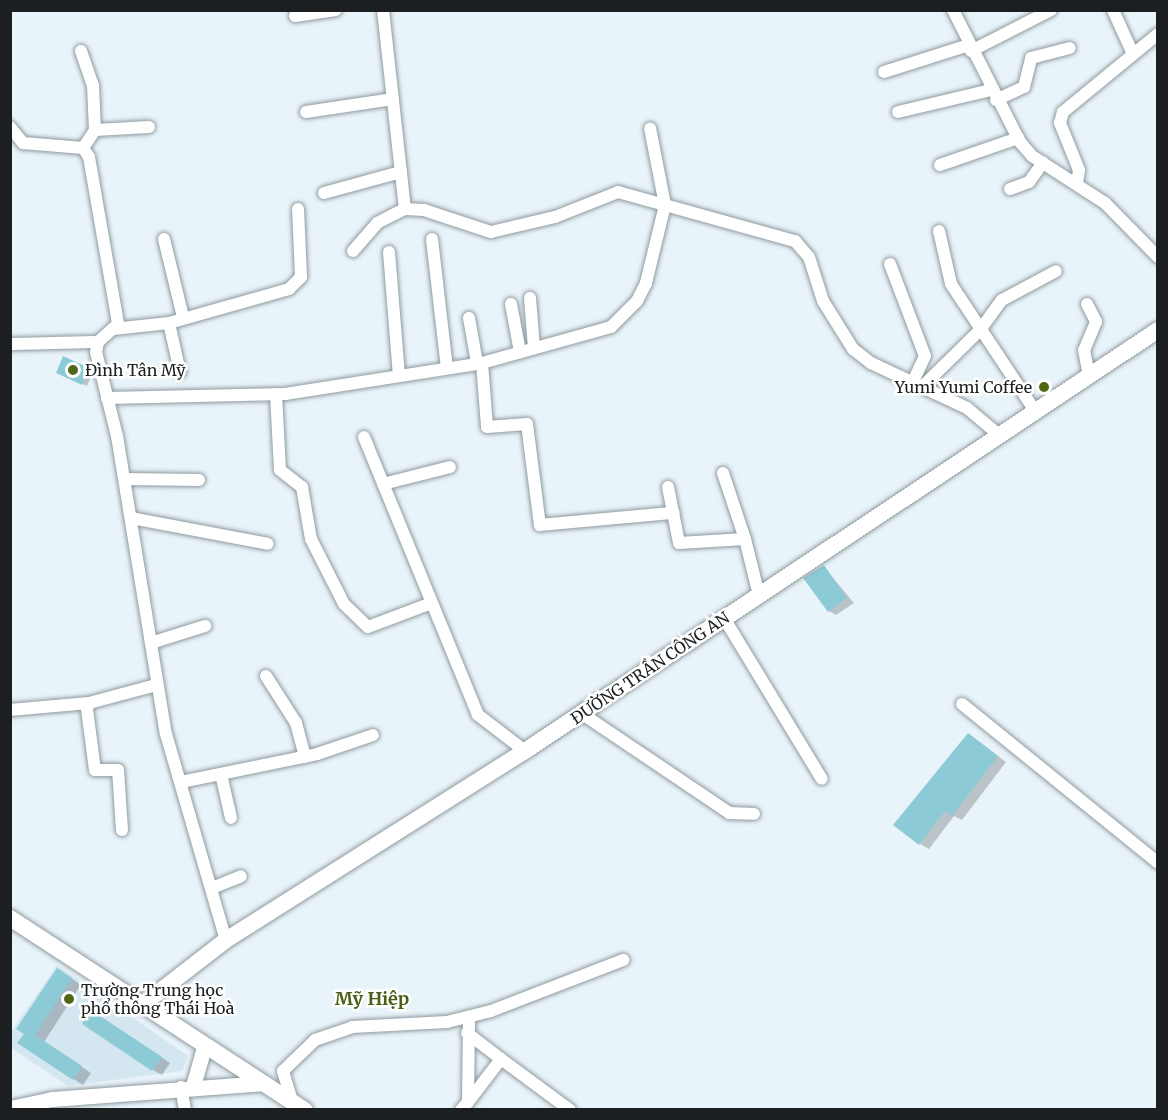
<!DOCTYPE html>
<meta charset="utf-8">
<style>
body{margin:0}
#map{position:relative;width:1168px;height:1120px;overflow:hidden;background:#e9f4fa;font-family:Merriweather,serif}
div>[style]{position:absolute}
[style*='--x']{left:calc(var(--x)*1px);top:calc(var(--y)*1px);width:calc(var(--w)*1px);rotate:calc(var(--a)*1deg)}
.built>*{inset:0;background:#d4e7f1}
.shadow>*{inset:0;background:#0003}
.building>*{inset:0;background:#8ccbd5}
.roads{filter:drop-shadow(0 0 2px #8f9a9f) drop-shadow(0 0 2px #8f9a9f)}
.minor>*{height:12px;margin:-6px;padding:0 6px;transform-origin:6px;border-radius:6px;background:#fff}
.tertiary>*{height:15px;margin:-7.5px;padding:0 7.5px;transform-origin:7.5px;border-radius:7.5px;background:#fff}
.secondary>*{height:16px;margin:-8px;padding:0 8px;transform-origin:8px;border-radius:8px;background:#fff}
.dots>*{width:16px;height:16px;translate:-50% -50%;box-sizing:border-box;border:3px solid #fff;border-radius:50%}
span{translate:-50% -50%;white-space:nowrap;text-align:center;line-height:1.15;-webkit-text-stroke:5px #fff;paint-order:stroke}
.poi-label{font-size:16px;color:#1b1f21}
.left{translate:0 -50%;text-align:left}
.right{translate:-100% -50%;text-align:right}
.street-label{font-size:16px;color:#1b1f21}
.neighbourhood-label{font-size:18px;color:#4a5f16;font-weight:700}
.frame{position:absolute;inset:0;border:12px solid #1b1f21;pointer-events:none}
</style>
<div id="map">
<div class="built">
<i style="clip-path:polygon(57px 965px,188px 1056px,182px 1071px,68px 1086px,11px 1048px,11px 1032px)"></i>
</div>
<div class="shadow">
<i style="clip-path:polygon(64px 358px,93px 372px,87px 386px,62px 375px)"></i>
<i style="clip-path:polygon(824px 567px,854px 603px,836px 615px,829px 611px)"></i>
<i style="clip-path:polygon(977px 740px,1006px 762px,962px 820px,954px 816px,929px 849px,920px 844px)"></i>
<i style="clip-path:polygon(67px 975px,81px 985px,44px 1042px,91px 1073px,83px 1085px,19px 1043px)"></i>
<i style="clip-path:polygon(101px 1017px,170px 1063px,162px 1075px,153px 1070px)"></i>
</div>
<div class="building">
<i style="clip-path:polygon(63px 356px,89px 368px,82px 385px,56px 373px)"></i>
<i style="clip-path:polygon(824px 565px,847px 598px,828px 612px,803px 578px)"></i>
<i style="clip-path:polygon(968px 733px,998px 756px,952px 816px,945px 811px,919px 845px,893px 825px)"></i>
<i style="clip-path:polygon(57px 968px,72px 978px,35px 1035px,82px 1066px,73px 1080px,17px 1043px,24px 1034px,16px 1029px)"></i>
<i style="clip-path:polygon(91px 1010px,162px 1057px,152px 1071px,82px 1024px)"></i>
</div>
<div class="roads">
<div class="minor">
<i style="--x:383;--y:10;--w:200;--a:83.7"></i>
<i style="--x:953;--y:10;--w:148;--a:63.1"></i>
<i style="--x:1020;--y:142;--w:18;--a:49"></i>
<i style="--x:1032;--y:156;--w:87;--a:32.8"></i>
<i style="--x:1105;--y:203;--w:76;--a:45.5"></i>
<i style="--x:1113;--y:10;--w:48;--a:65.6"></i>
<i style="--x:295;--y:16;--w:41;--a:-8.3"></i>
<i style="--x:81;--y:51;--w:36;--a:71"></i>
<i style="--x:93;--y:85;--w:45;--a:87.5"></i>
<i style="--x:971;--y:51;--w:90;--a:-27.1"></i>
<i style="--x:884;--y:72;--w:89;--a:-17.6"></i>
<i style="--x:996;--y:100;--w:31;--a:-25"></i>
<i style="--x:1024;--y:87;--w:30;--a:-76"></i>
<i style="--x:1031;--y:58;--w:40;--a:-14.4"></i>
<i style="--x:306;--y:112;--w:88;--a:-8.5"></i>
<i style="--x:898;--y:112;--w:96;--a:-13.3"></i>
<i style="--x:10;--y:127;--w:21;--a:51"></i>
<i style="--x:23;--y:143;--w:60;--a:4.8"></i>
<i style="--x:83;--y:148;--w:11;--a:56"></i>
<i style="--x:89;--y:157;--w:169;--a:80.1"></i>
<i style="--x:118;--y:324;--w:27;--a:138"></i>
<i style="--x:98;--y:342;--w:10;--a:101"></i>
<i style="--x:96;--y:352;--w:87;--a:76"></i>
<i style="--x:117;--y:436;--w:302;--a:80.7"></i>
<i style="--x:166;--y:734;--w:215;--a:73.8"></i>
<i style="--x:83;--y:148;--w:22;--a:-56"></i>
<i style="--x:95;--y:130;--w:54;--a:-3.2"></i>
<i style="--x:940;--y:165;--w:83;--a:-19.1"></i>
<i style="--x:1077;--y:183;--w:13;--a:-81"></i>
<i style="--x:1079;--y:170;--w:51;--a:-112"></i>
<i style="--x:1060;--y:123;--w:11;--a:-75"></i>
<i style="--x:1063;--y:112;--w:123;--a:-39.4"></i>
<i style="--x:1010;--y:189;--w:20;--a:-20"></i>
<i style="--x:1029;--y:182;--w:24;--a:-54"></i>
<i style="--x:324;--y:193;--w:80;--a:-15.3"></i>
<i style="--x:939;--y:231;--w:54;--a:77.2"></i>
<i style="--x:951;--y:284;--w:152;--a:56.5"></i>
<i style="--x:164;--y:239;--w:80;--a:76.3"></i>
<i style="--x:432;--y:239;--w:130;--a:83.4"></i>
<i style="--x:353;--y:251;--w:37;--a:-49"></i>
<i style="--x:377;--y:223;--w:31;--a:-27"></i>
<i style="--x:405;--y:209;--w:19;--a:3"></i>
<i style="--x:424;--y:210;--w:71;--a:18.2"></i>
<i style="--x:491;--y:232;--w:66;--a:-13.2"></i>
<i style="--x:555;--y:217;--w:68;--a:-21.6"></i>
<i style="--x:618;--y:192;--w:184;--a:15.5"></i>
<i style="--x:795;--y:241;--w:21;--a:49"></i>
<i style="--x:809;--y:257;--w:46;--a:72.3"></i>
<i style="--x:823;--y:301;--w:57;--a:58"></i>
<i style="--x:853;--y:349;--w:23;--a:38"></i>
<i style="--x:871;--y:363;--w:106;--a:25.1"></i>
<i style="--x:967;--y:408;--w:42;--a:40.2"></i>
<i style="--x:389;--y:252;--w:123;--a:85.4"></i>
<i style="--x:890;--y:264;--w:98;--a:69.2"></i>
<i style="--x:925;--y:356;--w:29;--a:115"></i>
<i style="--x:530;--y:298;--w:50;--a:85.4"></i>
<i style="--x:511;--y:304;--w:49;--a:79.4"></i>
<i style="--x:1087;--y:304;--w:20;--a:63"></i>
<i style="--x:1096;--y:322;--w:30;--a:113"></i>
<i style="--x:1084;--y:350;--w:25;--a:79"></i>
<i style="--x:469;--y:318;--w:46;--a:79.9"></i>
<i style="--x:169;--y:323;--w:50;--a:77.3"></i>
<i style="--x:113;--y:329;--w:56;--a:-6.1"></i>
<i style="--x:169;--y:323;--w:125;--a:-15.8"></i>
<i style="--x:289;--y:289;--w:17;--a:-45"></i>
<i style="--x:301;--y:277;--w:68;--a:-92.5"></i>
<i style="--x:10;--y:344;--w:88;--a:-1.3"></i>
<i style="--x:482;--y:363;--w:134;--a:-15.6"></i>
<i style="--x:611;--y:327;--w:37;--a:-45"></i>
<i style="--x:637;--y:301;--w:20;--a:-63"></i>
<i style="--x:646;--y:283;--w:80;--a:-76.3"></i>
<i style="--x:665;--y:205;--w:78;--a:-101"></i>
<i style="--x:922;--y:387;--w:81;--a:-44.5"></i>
<i style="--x:980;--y:330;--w:37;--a:-54"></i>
<i style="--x:1002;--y:300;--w:61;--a:-28.2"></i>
<i style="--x:276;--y:394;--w:76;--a:87"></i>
<i style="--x:280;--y:470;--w:28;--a:38"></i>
<i style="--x:302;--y:487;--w:53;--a:80.2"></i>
<i style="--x:311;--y:539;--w:73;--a:63.1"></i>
<i style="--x:344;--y:604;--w:33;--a:44"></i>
<i style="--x:368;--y:627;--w:68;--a:-20.6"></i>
<i style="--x:107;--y:398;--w:178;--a:-1.3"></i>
<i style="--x:285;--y:394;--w:199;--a:-8.9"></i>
<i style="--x:482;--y:363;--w:64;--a:85.5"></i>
<i style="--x:487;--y:427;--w:40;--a:-4.3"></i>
<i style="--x:527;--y:424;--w:102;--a:82.7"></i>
<i style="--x:540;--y:525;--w:134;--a:-5.2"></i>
<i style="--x:364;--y:437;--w:300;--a:67.7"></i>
<i style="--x:478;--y:715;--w:59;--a:37.5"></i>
<i style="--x:723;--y:473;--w:70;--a:71.6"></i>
<i style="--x:125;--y:479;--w:74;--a:0.8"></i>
<i style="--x:383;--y:484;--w:69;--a:-14.2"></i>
<i style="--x:668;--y:487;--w:57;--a:78.9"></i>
<i style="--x:679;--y:543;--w:66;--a:-3.5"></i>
<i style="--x:745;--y:539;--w:58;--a:76"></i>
<i style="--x:131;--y:518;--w:139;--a:10.7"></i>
<i style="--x:724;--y:618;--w:188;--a:58.7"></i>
<i style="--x:151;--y:643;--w:57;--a:-17.5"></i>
<i style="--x:266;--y:676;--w:56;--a:57.4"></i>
<i style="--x:296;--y:723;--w:35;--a:75"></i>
<i style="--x:962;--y:704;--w:252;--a:39"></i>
<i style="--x:10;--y:710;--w:79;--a:-5.1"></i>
<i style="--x:581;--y:713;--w:179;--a:34"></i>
<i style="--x:729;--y:813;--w:25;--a:2"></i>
<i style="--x:221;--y:774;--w:45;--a:77.2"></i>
<i style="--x:181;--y:782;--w:139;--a:-11.6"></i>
<i style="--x:317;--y:754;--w:59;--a:-18.7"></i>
<i style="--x:122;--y:830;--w:60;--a:-93.8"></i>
<i style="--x:118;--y:770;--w:23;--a:180"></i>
<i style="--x:95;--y:770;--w:62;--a:-97.5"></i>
<i style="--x:87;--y:709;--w:6;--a:-72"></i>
<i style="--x:89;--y:703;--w:69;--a:-15"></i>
<i style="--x:212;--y:888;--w:31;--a:-22"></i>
<i style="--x:467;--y:1033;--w:43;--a:37.4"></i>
<i style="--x:181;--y:1087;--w:23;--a:80"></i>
<i style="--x:292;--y:1101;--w:31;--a:-107"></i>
<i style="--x:283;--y:1071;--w:45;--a:-44.1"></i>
<i style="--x:315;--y:1040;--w:39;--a:-19"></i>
<i style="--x:352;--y:1027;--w:95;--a:-3"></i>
<i style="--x:447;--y:1022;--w:45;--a:-14"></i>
<i style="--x:491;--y:1011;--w:142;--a:-21.1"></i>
<i style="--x:468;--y:1102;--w:54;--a:-52.5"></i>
<i style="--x:501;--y:1059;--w:86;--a:36.5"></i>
<i style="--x:461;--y:1110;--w:11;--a:-49"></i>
<i style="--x:468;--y:1102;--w:85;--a:-89.3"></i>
</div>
<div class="tertiary">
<i style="--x:193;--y:1086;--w:41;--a:-74.2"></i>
<i style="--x:10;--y:1108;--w:43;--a:-12.1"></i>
<i style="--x:52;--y:1099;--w:213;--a:-4.3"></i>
</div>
<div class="secondary">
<i style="--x:10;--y:918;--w:352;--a:33.1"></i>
<i style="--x:142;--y:1005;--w:106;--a:-37.7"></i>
<i style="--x:226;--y:940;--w:354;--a:-32.3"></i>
<i style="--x:525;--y:751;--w:760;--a:-33.63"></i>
</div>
</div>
<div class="dots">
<i style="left:73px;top:370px;background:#506716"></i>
<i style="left:1044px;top:387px;background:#506716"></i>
<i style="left:69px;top:999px;background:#506716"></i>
</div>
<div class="poi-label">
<span class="left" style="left:85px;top:370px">Đình Tân Mỹ</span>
<span class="right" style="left:1032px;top:387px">Yumi Yumi Coffee</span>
<span class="left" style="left:81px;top:999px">Trường Trung học<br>phổ thông Thái Hoà</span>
</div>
<div class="street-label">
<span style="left:650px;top:668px;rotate:-34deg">ĐƯỜNG TRẦN CÔNG AN</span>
</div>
<div class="neighbourhood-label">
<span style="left:372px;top:999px">Mỹ Hiệp</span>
</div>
<div class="frame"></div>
</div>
